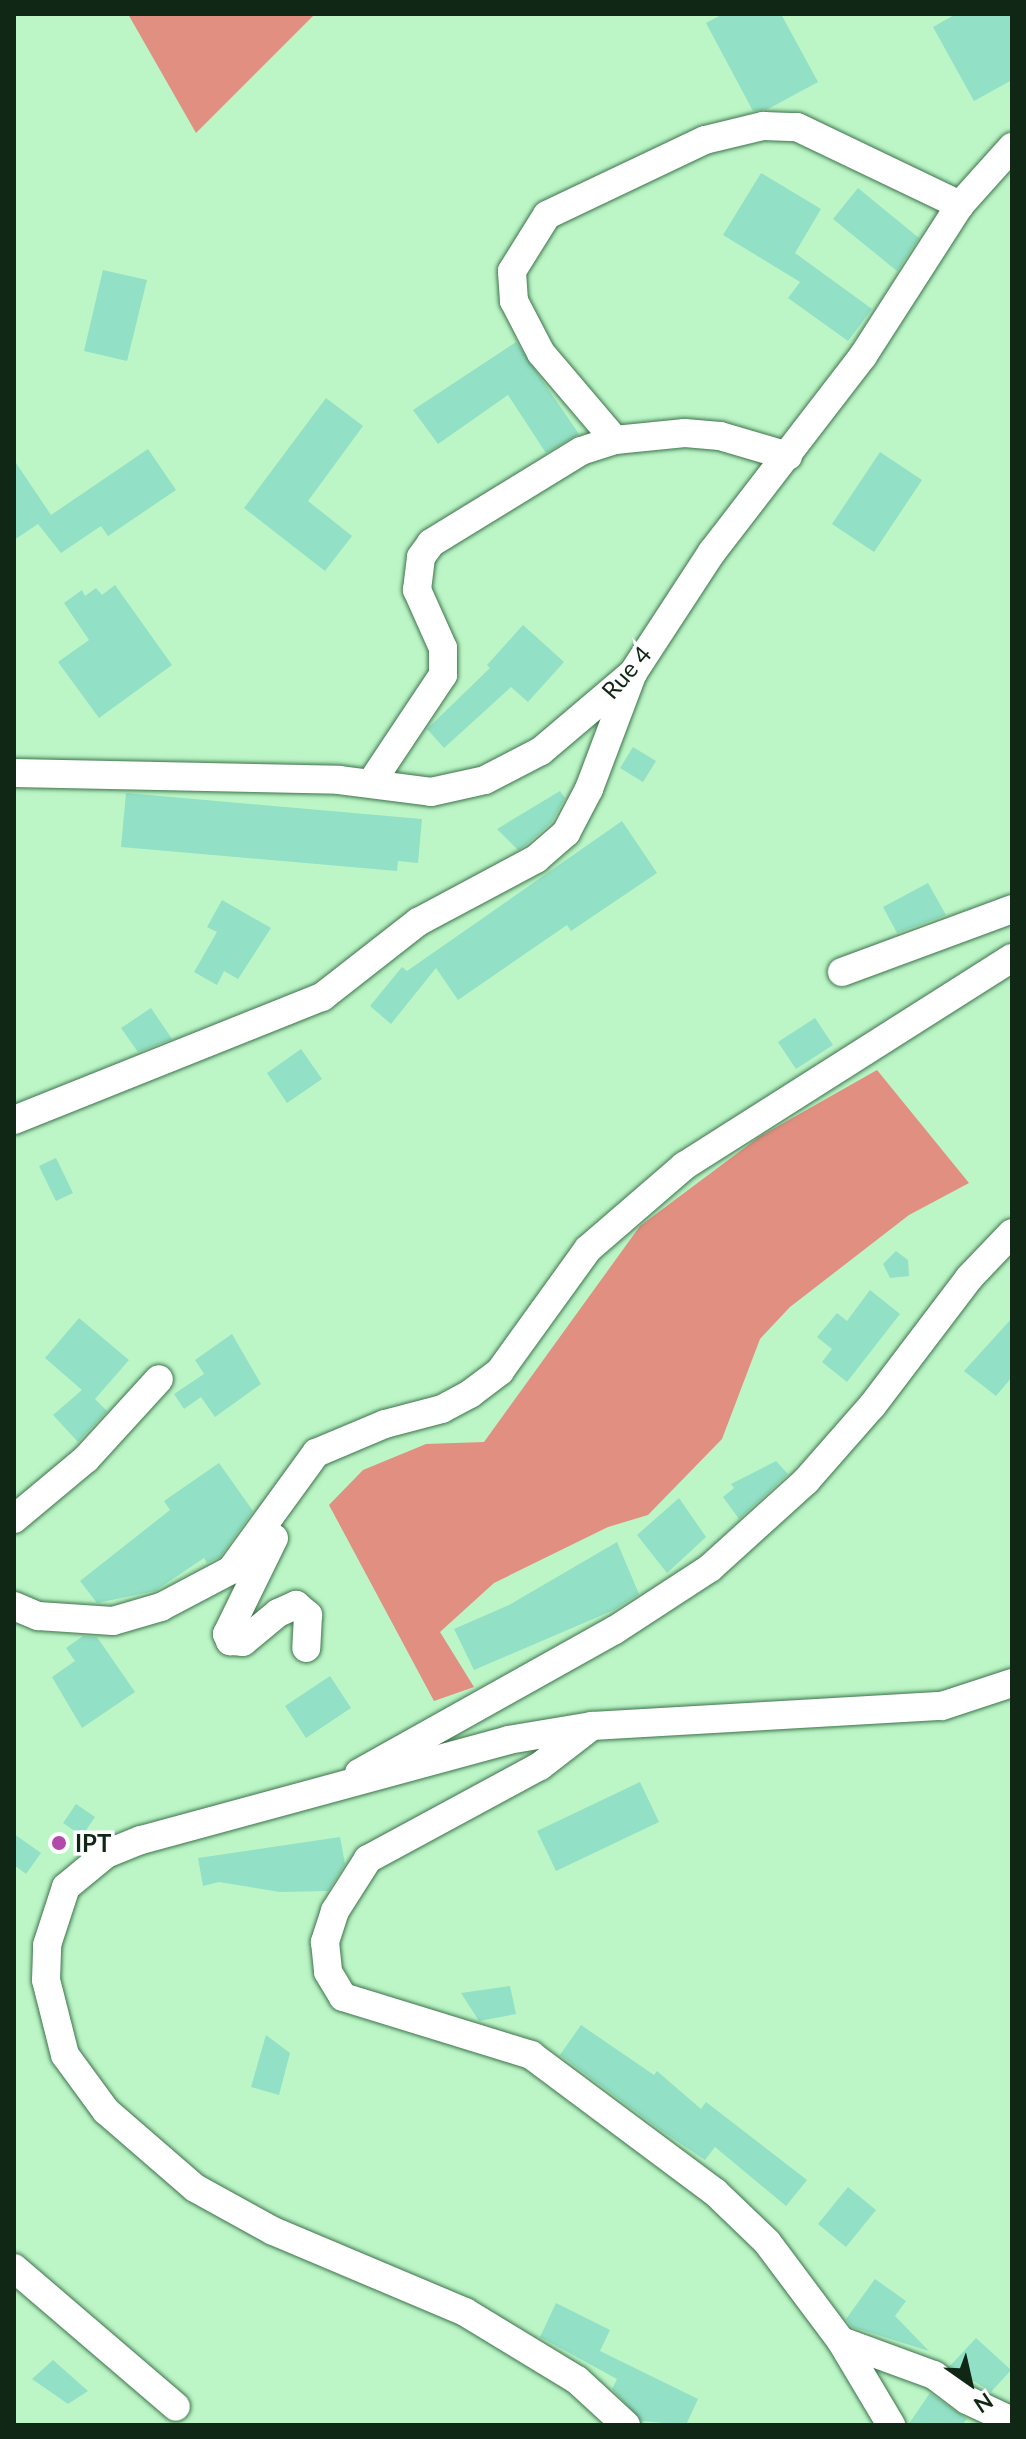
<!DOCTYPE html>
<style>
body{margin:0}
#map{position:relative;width:1026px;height:2439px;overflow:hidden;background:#bcf6c7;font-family:Lato,sans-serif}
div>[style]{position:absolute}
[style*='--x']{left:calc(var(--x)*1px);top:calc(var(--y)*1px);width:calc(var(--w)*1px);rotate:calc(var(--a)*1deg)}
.forest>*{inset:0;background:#e18f80}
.building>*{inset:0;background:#92e0c5}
.roads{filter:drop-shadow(0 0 2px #3d734b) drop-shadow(0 0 2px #3d734b)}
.minor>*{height:28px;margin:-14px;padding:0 14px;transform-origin:14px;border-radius:14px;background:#fff}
.dots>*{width:22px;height:22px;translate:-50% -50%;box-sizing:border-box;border:4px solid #fff;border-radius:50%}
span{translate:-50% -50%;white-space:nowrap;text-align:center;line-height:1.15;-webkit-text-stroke:7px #fff;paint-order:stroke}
.street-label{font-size:24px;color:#102716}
.poi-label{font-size:24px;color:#102716;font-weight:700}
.left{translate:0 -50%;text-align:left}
.frame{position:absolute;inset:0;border:16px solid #102716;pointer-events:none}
.north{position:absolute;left:930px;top:2343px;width:80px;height:80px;-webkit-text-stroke:6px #fff;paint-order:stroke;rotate:146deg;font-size:22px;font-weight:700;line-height:32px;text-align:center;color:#102716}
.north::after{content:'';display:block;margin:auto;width:28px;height:36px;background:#102716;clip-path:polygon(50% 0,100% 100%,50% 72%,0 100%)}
</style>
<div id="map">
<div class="forest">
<i style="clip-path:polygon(128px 14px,315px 14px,196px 133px)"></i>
<i style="clip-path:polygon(877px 1070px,969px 1183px,909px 1215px,790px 1307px,760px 1339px,722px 1439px,648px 1515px,608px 1527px,494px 1583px,440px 1632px,474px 1687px,434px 1701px,329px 1505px,363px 1470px,426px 1444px,484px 1442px,640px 1226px,759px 1137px)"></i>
</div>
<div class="building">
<i style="clip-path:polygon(723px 14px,781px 14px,818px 82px,768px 109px,753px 111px,706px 23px)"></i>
<i style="clip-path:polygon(956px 14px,1012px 14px,1012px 80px,974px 101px,933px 27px)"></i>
<i style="clip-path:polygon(761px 173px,821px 209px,795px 253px,872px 309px,848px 341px,788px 298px,800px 282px,723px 235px)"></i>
<i style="clip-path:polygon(858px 188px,919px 238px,897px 271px,833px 219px)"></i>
<i style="clip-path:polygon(103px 270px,147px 280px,127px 361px,84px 351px)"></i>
<i style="clip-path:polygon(516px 342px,579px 434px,546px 453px,508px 395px,438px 444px,413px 410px)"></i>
<i style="clip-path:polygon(326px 398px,363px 426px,308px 501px,352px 536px,325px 571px,244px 508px)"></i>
<i style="clip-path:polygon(148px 449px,176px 490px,108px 536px,101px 526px,61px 553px,38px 524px,14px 540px,14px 460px,51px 515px)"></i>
<i style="clip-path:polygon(880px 452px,922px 480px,874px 552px,832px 524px)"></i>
<i style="clip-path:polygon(115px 585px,172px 665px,99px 718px,58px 662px,89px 640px,64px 603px,82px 590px,85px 596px,96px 588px,102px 595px)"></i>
<i style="clip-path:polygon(523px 625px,564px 662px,528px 702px,511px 687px,444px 748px,427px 729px,490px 668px,487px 665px)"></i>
<i style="clip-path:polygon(633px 747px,656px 761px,643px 782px,620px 768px)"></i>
<i style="clip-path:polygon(560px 791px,565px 798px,552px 822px,526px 845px,518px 850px,497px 829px)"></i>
<i style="clip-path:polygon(126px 793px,422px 819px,418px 863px,398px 861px,397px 871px,121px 847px)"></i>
<i style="clip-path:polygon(622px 821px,657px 873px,571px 931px,567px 925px,458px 1000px,436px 968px,391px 1024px,370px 1006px,402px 967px,407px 971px)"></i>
<i style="clip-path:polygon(928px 883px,946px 915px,897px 933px,883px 907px)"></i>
<i style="clip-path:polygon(222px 900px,271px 928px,238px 979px,224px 971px,217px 985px,194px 972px,217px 932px,207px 927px)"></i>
<i style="clip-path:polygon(151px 1008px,172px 1039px,138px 1052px,121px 1028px)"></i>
<i style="clip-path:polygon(815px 1018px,833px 1045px,796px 1069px,778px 1042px)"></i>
<i style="clip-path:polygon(301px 1049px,322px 1079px,287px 1103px,267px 1073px)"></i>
<i style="clip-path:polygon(56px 1158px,73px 1193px,56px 1201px,39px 1166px)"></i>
<i style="clip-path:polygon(896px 1251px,908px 1260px,909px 1276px,890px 1278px,883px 1264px)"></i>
<i style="clip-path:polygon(870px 1290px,900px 1314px,847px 1382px,822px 1362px,832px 1349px,817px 1337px,837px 1313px,847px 1321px)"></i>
<i style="clip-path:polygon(79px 1318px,129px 1360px,95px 1399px,107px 1411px,78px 1442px,53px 1415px,82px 1390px,45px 1358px)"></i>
<i style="clip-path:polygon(1012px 1318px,1012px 1377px,996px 1396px,964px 1371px)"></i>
<i style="clip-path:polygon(232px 1334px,261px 1384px,215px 1417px,201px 1397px,184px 1409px,174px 1394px,204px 1374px,195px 1360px)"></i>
<i style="clip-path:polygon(776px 1461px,788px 1474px,739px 1519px,723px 1497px,734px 1488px,731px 1484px)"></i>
<i style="clip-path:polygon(219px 1463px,253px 1511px,220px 1557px,207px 1563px,204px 1558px,155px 1591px,97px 1603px,80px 1581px,170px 1510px,164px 1501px)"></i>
<i style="clip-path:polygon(679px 1498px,706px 1537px,667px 1573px,637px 1535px)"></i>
<i style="clip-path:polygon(617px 1542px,639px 1594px,614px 1610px,474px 1670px,454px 1629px,509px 1605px)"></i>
<i style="clip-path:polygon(83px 1636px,97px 1637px,135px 1692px,82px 1728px,52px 1677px,75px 1661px,66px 1648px)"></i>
<i style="clip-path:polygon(330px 1676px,351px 1708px,306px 1738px,285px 1706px)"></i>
<i style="clip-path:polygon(640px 1782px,659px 1822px,556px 1871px,537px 1831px)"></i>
<i style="clip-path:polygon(76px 1804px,95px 1817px,82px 1836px,63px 1823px)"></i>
<i style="clip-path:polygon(14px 1834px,41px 1853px,26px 1874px,14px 1865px)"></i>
<i style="clip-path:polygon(340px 1837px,345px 1864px,328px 1891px,280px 1892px,219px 1882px,203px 1886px,198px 1858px)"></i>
<i style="clip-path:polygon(510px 1986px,516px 2014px,479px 2021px,461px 1993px)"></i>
<i style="clip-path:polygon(581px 2025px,654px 2075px,657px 2071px,701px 2109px,706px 2102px,807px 2180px,786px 2206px,715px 2147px,705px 2160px,659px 2129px,560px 2055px)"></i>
<i style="clip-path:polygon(266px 2035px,290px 2053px,279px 2095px,251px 2087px)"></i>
<i style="clip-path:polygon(848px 2187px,876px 2210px,846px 2247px,818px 2224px)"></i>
<i style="clip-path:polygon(875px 2279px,906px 2301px,895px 2316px,929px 2351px,852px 2327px,846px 2319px)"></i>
<i style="clip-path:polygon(556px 2303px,610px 2330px,600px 2351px,698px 2399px,686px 2425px,642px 2421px,612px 2389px,617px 2379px,540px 2337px)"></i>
<i style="clip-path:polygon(976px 2338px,1011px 2370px,991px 2392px,950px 2366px)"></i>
<i style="clip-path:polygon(53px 2360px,88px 2391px,68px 2404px,32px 2379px)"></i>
<i style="clip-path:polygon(930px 2393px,967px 2419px,962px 2425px,908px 2425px)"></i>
</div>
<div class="roads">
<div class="minor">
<i style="--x:615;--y:440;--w:114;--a:-130.4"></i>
<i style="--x:541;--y:353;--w:59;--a:-117.4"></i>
<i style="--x:514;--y:301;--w:30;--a:-94"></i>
<i style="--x:512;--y:271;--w:66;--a:-58"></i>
<i style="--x:547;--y:215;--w:175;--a:-25.4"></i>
<i style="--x:705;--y:140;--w:60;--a:-13.6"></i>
<i style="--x:763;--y:126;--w:34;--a:2"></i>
<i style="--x:797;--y:127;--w:181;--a:25.6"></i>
<i style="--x:14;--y:773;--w:325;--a:1.2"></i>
<i style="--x:339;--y:780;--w:93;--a:7.4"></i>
<i style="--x:431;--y:792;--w:55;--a:-12.5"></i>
<i style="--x:485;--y:780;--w:63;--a:-27.4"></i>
<i style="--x:541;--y:751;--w:121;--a:-40.3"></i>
<i style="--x:633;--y:673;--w:145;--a:-56.9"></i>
<i style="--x:712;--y:552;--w:247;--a:-52.4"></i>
<i style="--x:863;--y:356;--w:179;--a:-57.3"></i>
<i style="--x:960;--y:205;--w:78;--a:-48.1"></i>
<i style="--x:371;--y:783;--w:130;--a:-56.3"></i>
<i style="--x:443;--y:675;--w:27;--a:-90"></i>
<i style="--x:443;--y:648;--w:64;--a:-114.1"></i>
<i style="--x:417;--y:590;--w:33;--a:-83"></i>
<i style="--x:421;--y:557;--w:17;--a:-54"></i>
<i style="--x:431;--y:543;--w:176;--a:-31.5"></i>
<i style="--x:581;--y:451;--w:36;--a:-18"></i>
<i style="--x:615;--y:440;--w:70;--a:-5.7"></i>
<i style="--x:685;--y:433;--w:35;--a:5"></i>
<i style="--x:720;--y:436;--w:71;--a:16.4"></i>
<i style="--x:842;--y:972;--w:181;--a:-20.3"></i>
<i style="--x:14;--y:1120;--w:332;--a:-21.8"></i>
<i style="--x:322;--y:997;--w:122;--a:-38"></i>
<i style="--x:418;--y:922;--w:134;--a:-28.1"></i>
<i style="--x:536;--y:859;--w:40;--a:-41"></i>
<i style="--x:566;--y:833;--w:50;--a:-62.4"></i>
<i style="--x:589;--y:789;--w:119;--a:-69.3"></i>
<i style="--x:14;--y:1519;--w:94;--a:-39.8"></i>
<i style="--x:86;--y:1459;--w:108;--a:-47.6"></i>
<i style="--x:274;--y:1538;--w:107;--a:116.1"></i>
<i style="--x:227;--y:1634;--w:8;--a:67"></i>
<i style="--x:230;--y:1641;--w:13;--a:4"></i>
<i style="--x:243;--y:1642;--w:45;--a:-39.6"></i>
<i style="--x:278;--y:1613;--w:20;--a:-24"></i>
<i style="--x:296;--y:1605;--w:16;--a:40"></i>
<i style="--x:308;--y:1615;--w:33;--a:93"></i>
<i style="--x:14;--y:1606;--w:26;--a:23"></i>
<i style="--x:38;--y:1616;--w:75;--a:3.8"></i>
<i style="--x:113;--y:1621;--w:50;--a:-16.3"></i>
<i style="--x:161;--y:1607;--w:79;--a:-27.9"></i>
<i style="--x:231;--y:1570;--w:145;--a:-54"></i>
<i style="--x:316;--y:1453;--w:75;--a:-22.8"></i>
<i style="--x:385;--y:1424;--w:59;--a:-14.7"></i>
<i style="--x:442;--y:1409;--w:32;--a:-28"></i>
<i style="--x:470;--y:1394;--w:38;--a:-37"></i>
<i style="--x:500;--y:1371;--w:150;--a:-54.2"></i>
<i style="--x:588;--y:1249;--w:127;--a:-40.8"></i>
<i style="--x:684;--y:1166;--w:388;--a:-32.4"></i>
<i style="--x:592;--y:1726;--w:66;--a:142.4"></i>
<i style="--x:540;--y:1766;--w:196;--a:151.6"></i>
<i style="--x:368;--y:1859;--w:62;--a:122.4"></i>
<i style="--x:335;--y:1911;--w:33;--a:108"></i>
<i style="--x:325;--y:1942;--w:30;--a:84"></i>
<i style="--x:328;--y:1972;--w:29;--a:59"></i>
<i style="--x:343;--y:1997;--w:197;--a:17.1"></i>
<i style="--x:531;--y:2055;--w:229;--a:36.7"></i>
<i style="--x:715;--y:2192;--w:72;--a:43.9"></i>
<i style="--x:767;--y:2242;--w:124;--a:53.2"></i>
<i style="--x:841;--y:2341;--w:98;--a:59.2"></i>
<i style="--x:359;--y:1773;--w:293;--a:-29.2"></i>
<i style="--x:615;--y:1630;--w:113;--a:-33.1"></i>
<i style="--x:710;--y:1568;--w:130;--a:-42.2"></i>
<i style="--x:806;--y:1481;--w:100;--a:-48.7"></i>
<i style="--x:872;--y:1406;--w:161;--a:-52.8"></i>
<i style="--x:969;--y:1278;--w:62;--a:-46.3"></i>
<i style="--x:14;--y:2268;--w:213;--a:40.6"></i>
<i style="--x:841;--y:2341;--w:99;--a:20.1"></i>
<i style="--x:934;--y:2375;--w:41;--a:37.1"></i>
<i style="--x:967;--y:2400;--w:50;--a:25"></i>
<i style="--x:626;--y:2425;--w:67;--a:-137.4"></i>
<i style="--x:577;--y:2380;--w:131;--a:-148.7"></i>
<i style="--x:465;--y:2312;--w:208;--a:-157.1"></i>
<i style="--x:273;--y:2231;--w:89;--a:-151.1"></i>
<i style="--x:195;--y:2188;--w:118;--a:-139.1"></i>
<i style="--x:106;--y:2111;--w:69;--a:-126.2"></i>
<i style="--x:65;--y:2055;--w:77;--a:-104.2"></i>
<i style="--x:46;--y:1980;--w:35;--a:-88"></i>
<i style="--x:47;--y:1945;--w:61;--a:-71.9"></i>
<i style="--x:66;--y:1887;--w:52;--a:-39.5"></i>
<i style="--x:106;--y:1854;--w:38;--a:-22"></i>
<i style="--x:141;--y:1840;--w:380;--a:-15.2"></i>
<i style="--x:508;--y:1740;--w:85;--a:-9.5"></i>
<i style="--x:592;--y:1726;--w:351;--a:-3.3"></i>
<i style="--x:942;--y:1706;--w:74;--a:-18.2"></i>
</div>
</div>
<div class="dots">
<i style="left:59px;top:1843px;background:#b349ab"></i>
</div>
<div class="street-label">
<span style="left:626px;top:672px;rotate:-49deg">Rue 4</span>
</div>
<div class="poi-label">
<span class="left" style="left:75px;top:1843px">IPT</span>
</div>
<div class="frame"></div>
<div class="north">N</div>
</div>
